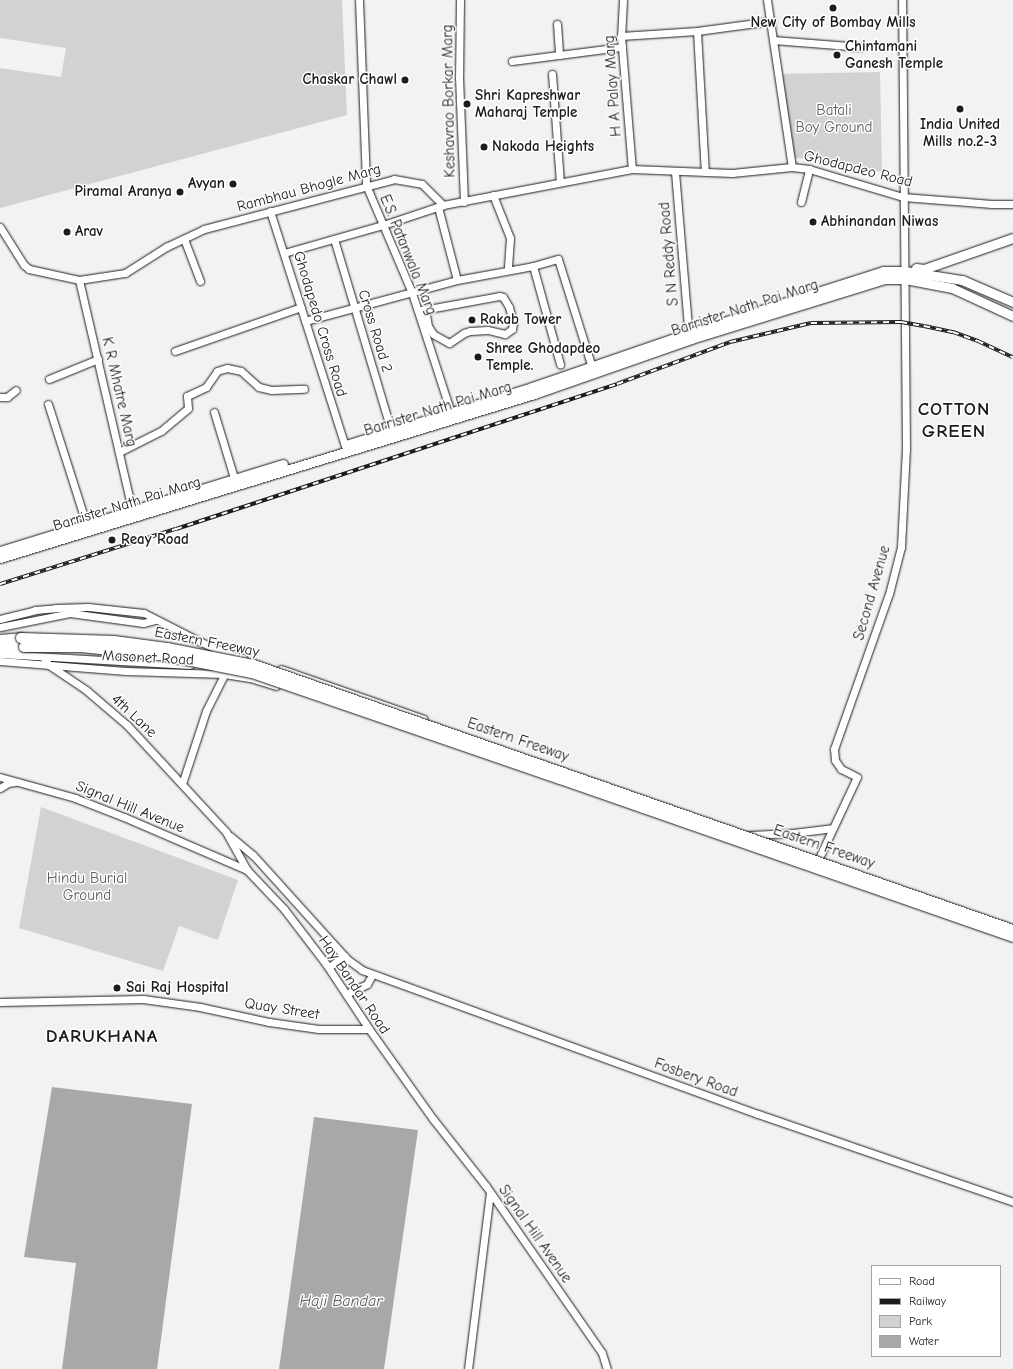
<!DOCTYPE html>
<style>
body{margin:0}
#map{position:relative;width:1013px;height:1369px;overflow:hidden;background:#f2f2f2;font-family:"Comic Neue",sans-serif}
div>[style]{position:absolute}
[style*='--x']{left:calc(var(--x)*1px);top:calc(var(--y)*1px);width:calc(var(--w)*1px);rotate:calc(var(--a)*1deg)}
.green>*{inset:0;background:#d2d2d2}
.water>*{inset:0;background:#a8a8a8}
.roads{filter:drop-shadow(0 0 1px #1c1c1c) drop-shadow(0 0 1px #1c1c1c)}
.minor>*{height:7px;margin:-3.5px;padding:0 3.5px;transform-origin:3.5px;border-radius:3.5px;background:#fff}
.major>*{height:9px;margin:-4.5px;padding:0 4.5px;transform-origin:4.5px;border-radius:4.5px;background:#fff}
.highway>*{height:10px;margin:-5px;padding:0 5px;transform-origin:5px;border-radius:5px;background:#fff}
.rail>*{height:3.5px;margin-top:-1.75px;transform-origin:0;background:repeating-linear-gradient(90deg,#fff 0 6px,#1c1c1c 0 12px);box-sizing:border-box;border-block:1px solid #1c1c1c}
.bridges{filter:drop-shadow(0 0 1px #1c1c1c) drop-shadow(0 0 1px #1c1c1c)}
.highway-bridge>*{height:10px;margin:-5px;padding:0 5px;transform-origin:5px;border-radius:5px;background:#fff}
.dots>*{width:11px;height:11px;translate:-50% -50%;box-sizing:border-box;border:2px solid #fff;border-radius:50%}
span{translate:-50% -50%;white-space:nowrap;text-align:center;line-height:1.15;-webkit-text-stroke:3px #fff;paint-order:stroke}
.poi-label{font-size:15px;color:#1c1c1c;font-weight:700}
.left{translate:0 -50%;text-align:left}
.right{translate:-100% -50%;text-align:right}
.street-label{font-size:15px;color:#1c1c1c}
.park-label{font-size:15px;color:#5c5c5c}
.water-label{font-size:16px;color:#5b5b5b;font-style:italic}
.district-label{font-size:19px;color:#1c1c1c;font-weight:700;letter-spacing:1px}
.legend{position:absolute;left:871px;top:1265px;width:130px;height:92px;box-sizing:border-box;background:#fff;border:1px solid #a4a4a4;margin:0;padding:5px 7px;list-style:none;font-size:12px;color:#1c1c1c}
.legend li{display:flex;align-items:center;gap:8px;height:20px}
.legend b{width:20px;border:1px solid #a4a4a4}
</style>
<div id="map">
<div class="green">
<i style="clip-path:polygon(0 0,342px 0,347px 115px,0 208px,0 68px,61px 77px,66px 48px,0 38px)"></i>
<i style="clip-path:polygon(880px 72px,882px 172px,793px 157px,779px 74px)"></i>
<i style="clip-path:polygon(41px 807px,238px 880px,218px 940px,179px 926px,163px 971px,19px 928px)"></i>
</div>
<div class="water">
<i style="clip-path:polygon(52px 1087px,192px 1104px,157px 1369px,62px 1369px,76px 1263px,24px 1257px)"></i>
<i style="clip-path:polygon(314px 1117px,418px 1130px,384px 1369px,279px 1369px)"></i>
</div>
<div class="roads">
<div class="minor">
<i style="--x:359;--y:0;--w:185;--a:87.8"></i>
<i style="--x:366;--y:185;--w:117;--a:66.9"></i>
<i style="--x:412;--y:293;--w:129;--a:72"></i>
<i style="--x:460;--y:0;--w:77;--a:90.7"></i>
<i style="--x:459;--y:77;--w:125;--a:87.7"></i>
<i style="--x:623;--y:0;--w:36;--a:93"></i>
<i style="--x:621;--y:36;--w:133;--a:85.3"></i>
<i style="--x:767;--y:0;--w:169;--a:81.5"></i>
<i style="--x:557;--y:24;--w:31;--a:86"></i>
<i style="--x:697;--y:31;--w:141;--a:86.8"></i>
<i style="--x:621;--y:36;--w:76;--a:-3.8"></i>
<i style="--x:697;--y:31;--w:75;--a:-7.7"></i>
<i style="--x:773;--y:40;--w:89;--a:4.5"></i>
<i style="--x:512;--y:61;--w:111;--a:-7.3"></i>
<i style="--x:552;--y:74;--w:108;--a:85.8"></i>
<i style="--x:675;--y:172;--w:166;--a:85.2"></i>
<i style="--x:493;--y:195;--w:46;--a:68.4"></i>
<i style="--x:510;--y:238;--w:32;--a:94"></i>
<i style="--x:801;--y:202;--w:34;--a:-76"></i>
<i style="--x:438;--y:207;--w:75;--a:75.4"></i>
<i style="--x:270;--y:211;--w:247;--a:72.3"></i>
<i style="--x:0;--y:227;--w:45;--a:57.7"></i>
<i style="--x:24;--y:265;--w:6;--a:39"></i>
<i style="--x:29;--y:269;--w:51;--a:12.4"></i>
<i style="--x:79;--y:280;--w:47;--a:-8.7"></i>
<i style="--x:125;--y:273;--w:49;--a:-32.4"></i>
<i style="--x:166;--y:247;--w:42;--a:-25.3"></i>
<i style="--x:204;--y:229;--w:196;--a:-14.7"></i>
<i style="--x:394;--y:179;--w:28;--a:10"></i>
<i style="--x:422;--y:184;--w:30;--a:45"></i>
<i style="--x:184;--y:239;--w:45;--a:69.1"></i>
<i style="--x:334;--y:239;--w:199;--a:73.4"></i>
<i style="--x:284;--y:253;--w:103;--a:-15.8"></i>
<i style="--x:383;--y:225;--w:63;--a:-18.4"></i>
<i style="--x:443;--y:205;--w:192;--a:-10.8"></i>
<i style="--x:632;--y:169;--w:100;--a:2.3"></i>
<i style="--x:732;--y:173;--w:60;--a:-5.7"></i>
<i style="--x:792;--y:167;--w:17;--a:7"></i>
<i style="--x:809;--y:169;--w:98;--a:16.6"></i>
<i style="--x:903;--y:197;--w:89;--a:4.5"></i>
<i style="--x:992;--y:204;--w:21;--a:0"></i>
<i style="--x:533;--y:266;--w:102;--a:74.6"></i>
<i style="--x:79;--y:280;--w:236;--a:77"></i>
<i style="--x:418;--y:310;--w:5;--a:0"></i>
<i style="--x:423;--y:310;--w:77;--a:-10.4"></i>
<i style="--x:499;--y:296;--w:4;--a:14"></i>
<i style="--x:503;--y:297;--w:12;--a:59"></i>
<i style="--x:509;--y:307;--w:16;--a:76"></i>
<i style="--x:513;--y:323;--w:6;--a:99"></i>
<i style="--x:512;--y:329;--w:9;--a:144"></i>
<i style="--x:505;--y:334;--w:18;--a:-167"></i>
<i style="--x:487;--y:330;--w:17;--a:177"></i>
<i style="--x:470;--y:331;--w:6;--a:162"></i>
<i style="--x:464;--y:333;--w:18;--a:146"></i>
<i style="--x:449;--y:343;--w:18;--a:-151"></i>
<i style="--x:433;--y:334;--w:9;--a:-122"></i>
<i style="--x:428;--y:326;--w:17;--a:-100"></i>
<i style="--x:305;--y:321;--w:157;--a:-15.1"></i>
<i style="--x:457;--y:280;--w:77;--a:-10.4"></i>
<i style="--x:533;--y:266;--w:26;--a:-16"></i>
<i style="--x:558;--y:259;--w:117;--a:72.6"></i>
<i style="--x:175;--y:351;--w:133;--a:-19.2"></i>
<i style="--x:49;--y:379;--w:53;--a:-22.2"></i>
<i style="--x:0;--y:397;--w:7;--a:0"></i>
<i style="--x:7;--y:397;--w:11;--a:-38"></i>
<i style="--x:48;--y:404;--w:125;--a:72.3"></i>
<i style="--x:214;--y:412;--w:69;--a:73.1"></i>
<i style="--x:119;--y:452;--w:47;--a:-26.6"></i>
<i style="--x:161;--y:431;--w:35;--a:-40"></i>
<i style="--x:188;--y:408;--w:12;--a:-95"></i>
<i style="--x:187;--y:396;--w:21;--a:-25"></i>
<i style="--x:206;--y:387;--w:19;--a:-55"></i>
<i style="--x:217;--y:371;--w:10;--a:-17"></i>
<i style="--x:227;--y:368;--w:14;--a:12"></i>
<i style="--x:241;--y:371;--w:24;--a:42"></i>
<i style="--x:259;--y:387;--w:12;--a:14"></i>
<i style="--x:271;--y:390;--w:33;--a:-2"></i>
<i style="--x:0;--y:619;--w:36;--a:-14"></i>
<i style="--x:35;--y:610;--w:21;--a:-5"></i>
<i style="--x:56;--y:608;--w:32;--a:-2"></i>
<i style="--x:88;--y:607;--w:56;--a:6.1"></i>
<i style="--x:144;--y:613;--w:64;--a:27"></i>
<i style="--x:201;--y:642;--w:35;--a:24"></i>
<i style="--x:233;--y:656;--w:10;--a:11"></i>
<i style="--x:0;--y:627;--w:71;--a:-11.3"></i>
<i style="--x:70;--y:613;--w:74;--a:7.8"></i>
<i style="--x:143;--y:623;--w:12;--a:-14"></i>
<i style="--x:0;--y:654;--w:190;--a:3.3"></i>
<i style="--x:43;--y:657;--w:10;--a:53"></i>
<i style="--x:49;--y:665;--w:45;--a:34"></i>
<i style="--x:86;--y:690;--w:54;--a:40.5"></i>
<i style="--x:127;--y:725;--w:146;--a:47.2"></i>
<i style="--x:226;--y:832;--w:43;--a:61.1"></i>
<i style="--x:247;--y:870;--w:54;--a:46.5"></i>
<i style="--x:284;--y:909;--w:69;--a:52.6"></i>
<i style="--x:326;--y:964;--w:78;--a:56.5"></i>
<i style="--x:369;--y:1029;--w:110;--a:54.6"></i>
<i style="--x:433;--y:1119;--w:85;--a:51.7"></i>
<i style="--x:486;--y:1186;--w:203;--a:55.2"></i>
<i style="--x:602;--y:1353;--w:17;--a:73"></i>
<i style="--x:0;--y:661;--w:126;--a:4.5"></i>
<i style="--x:126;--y:671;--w:98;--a:1.8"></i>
<i style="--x:224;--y:674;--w:26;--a:9"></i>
<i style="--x:250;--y:678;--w:27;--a:17"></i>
<i style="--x:281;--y:669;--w:151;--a:19.3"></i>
<i style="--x:0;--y:777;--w:78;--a:15.6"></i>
<i style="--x:75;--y:798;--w:53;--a:21.2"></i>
<i style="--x:124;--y:817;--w:134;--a:23.3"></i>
<i style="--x:182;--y:784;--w:77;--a:-71.8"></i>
<i style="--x:206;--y:711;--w:45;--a:-63.4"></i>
<i style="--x:0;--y:788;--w:9;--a:-32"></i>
<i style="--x:8;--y:783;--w:7;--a:-8"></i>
<i style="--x:750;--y:835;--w:43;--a:-2.7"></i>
<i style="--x:793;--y:833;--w:39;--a:-7"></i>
<i style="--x:230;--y:836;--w:30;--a:40"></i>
<i style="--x:253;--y:855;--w:140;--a:47.9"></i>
<i style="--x:347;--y:959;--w:19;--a:36"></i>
<i style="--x:362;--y:970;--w:421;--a:20"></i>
<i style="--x:758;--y:1114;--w:270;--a:19"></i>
<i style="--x:819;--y:858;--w:89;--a:-64.9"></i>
<i style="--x:857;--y:777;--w:18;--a:-153"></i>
<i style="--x:841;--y:769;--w:11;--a:-124"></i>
<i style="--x:835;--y:760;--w:11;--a:-95"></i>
<i style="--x:834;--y:749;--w:164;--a:-70.5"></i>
<i style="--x:889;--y:594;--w:49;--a:-75.7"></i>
<i style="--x:901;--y:547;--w:98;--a:-87.1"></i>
<i style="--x:906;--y:449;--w:449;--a:-90.5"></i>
<i style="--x:329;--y:967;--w:19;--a:-36"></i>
<i style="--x:346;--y:994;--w:23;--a:-25"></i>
<i style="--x:367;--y:984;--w:10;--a:-61"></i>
<i style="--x:0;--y:1002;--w:143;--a:-1.2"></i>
<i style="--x:143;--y:999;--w:58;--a:8"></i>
<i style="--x:200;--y:1007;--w:71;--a:12.3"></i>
<i style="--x:269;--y:1022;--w:50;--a:8"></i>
<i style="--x:319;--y:1029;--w:50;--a:0"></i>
<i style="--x:468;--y:1369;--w:177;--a:-82.9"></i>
</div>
<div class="major">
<i style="--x:916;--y:268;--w:8;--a:7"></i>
<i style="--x:924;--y:269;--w:94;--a:-19.2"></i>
<i style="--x:346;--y:445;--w:195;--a:-17.3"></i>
<i style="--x:532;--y:387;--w:166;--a:-19"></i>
<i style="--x:689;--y:333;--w:204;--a:-17.7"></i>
<i style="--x:883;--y:271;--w:22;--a:0"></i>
<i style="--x:905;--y:271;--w:58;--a:9"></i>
<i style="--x:962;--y:280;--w:56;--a:23.3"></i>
<i style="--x:0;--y:551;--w:296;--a:-17.1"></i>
<i style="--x:0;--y:558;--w:559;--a:-17.07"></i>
<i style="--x:534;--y:394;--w:166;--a:-19.3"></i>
<i style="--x:691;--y:339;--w:203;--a:-17.2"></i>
<i style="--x:885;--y:279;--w:20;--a:0"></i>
<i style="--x:905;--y:279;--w:48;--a:10.8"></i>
<i style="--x:952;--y:288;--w:67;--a:24.7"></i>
</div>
<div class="highway">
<i style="--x:0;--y:640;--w:21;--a:-5"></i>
<i style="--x:0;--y:648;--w:24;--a:-2"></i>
</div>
</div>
<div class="rail">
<i style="--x:0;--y:584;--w:184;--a:-17.4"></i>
<i style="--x:176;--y:529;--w:464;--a:-18.2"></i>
<i style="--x:617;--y:384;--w:121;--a:-20.4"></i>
<i style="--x:730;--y:342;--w:83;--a:-13.2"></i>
<i style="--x:811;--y:323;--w:90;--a:-0.6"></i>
<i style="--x:901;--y:322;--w:23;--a:10"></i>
<i style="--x:924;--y:326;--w:30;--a:12"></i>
<i style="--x:953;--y:332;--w:27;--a:20"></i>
<i style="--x:978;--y:341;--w:38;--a:25"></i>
</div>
<div class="bridges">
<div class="highway-bridge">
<i style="--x:21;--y:638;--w:93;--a:1.8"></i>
<i style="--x:114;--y:641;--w:53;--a:7.5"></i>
<i style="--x:167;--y:648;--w:89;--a:11.1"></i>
<i style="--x:254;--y:665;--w:804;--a:19.25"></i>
<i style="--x:24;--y:647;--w:57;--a:0"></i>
<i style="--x:81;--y:647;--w:85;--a:6"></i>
<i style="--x:166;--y:656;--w:88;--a:11.2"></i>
<i style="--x:252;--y:673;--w:326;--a:19"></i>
<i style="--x:560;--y:779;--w:480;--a:19.2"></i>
</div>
</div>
<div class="dots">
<i style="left:833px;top:8px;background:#1c1c1c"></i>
<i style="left:837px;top:55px;background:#1c1c1c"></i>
<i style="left:405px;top:80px;background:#1c1c1c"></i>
<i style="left:467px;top:104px;background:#1c1c1c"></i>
<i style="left:960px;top:109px;background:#1c1c1c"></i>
<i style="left:484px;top:147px;background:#1c1c1c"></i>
<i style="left:233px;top:184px;background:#1c1c1c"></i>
<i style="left:180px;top:192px;background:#1c1c1c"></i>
<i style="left:813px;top:222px;background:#1c1c1c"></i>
<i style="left:67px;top:232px;background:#1c1c1c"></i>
<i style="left:472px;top:320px;background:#1c1c1c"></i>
<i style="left:478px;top:357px;background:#1c1c1c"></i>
<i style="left:112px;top:540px;background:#1c1c1c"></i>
<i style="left:117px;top:988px;background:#1c1c1c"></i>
</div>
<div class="poi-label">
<span style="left:833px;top:23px">New City of Bombay Mills</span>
<span class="left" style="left:845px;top:55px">Chintamani<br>Ganesh Temple</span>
<span class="right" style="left:397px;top:80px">Chaskar Chawl</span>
<span class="left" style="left:475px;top:104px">Shri Kapreshwar<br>Maharaj Temple</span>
<span style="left:960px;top:133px">India United<br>Mills no.2-3</span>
<span class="left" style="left:492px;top:147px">Nakoda Heights</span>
<span class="right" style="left:225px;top:184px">Avyan</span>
<span class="right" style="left:172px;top:192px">Piramal Aranya</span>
<span class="left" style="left:821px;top:222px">Abhinandan Niwas</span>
<span class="left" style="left:75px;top:232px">Arav</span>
<span class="left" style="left:480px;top:320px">Rakab Tower</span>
<span class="left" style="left:486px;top:357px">Shree Ghodapdeo<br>Temple.</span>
<span class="left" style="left:121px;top:540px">Reay Road</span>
<span class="left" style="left:126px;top:988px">Sai Raj Hospital</span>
</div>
<div class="street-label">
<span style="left:613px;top:86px;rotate:-94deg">H A Palay Marg</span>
<span style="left:449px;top:101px;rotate:-91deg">Keshavrao Borkar Marg</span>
<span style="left:858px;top:169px;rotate:14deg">Ghodapdeo Road</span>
<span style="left:309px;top:188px;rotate:-15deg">Rambhau Bhogle Marg</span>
<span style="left:669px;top:254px;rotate:-95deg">S N Reddy Road</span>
<span style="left:408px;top:255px;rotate:68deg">E.S. Patanwala Marg</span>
<span style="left:745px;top:308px;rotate:-18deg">Barrister Nath Pai Marg</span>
<span style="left:320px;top:324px;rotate:73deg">Ghodapedo Cross Road</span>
<span style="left:375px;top:331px;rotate:73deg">Cross Road 2</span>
<span style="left:119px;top:392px;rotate:77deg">K R Mhatre Marg</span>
<span style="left:438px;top:409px;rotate:-17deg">Barrister Nath Pai Marg</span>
<span style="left:127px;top:504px;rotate:-17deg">Barrister Nath Pai Marg</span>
<span style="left:872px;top:593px;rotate:-74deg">Second Avenue</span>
<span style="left:207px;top:642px;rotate:11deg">Eastern Freeway</span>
<span style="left:148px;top:658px;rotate:3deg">Masonet Road</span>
<span style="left:134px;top:716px;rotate:43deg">4th Lane</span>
<span style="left:518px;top:740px;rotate:19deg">Eastern Freeway</span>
<span style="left:130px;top:807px;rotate:22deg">Signal Hill Avenue</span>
<span style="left:824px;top:847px;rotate:19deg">Eastern Freeway</span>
<span style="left:354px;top:985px;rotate:56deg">Hay Bandar Road</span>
<span style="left:282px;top:1009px;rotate:9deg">Quay Street</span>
<span style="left:696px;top:1078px;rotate:20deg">Fosbery Road</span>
<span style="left:535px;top:1234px;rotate:55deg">Signal Hill Avenue</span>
</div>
<div class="park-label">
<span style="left:834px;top:119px">Batali<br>Boy Ground</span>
<span style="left:87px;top:887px">Hindu Burial<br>Ground</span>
</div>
<div class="water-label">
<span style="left:341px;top:1301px">Haji Bandar</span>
</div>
<div class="district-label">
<span style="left:954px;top:421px">COTTON<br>GREEN</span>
<span style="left:102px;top:1037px">DARUKHANA</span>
</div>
<ul class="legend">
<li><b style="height:5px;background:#fff"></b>Road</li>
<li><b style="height:5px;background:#1c1c1c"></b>Railway</li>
<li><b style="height:11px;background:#d2d2d2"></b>Park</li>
<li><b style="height:11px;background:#a8a8a8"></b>Water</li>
</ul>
</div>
